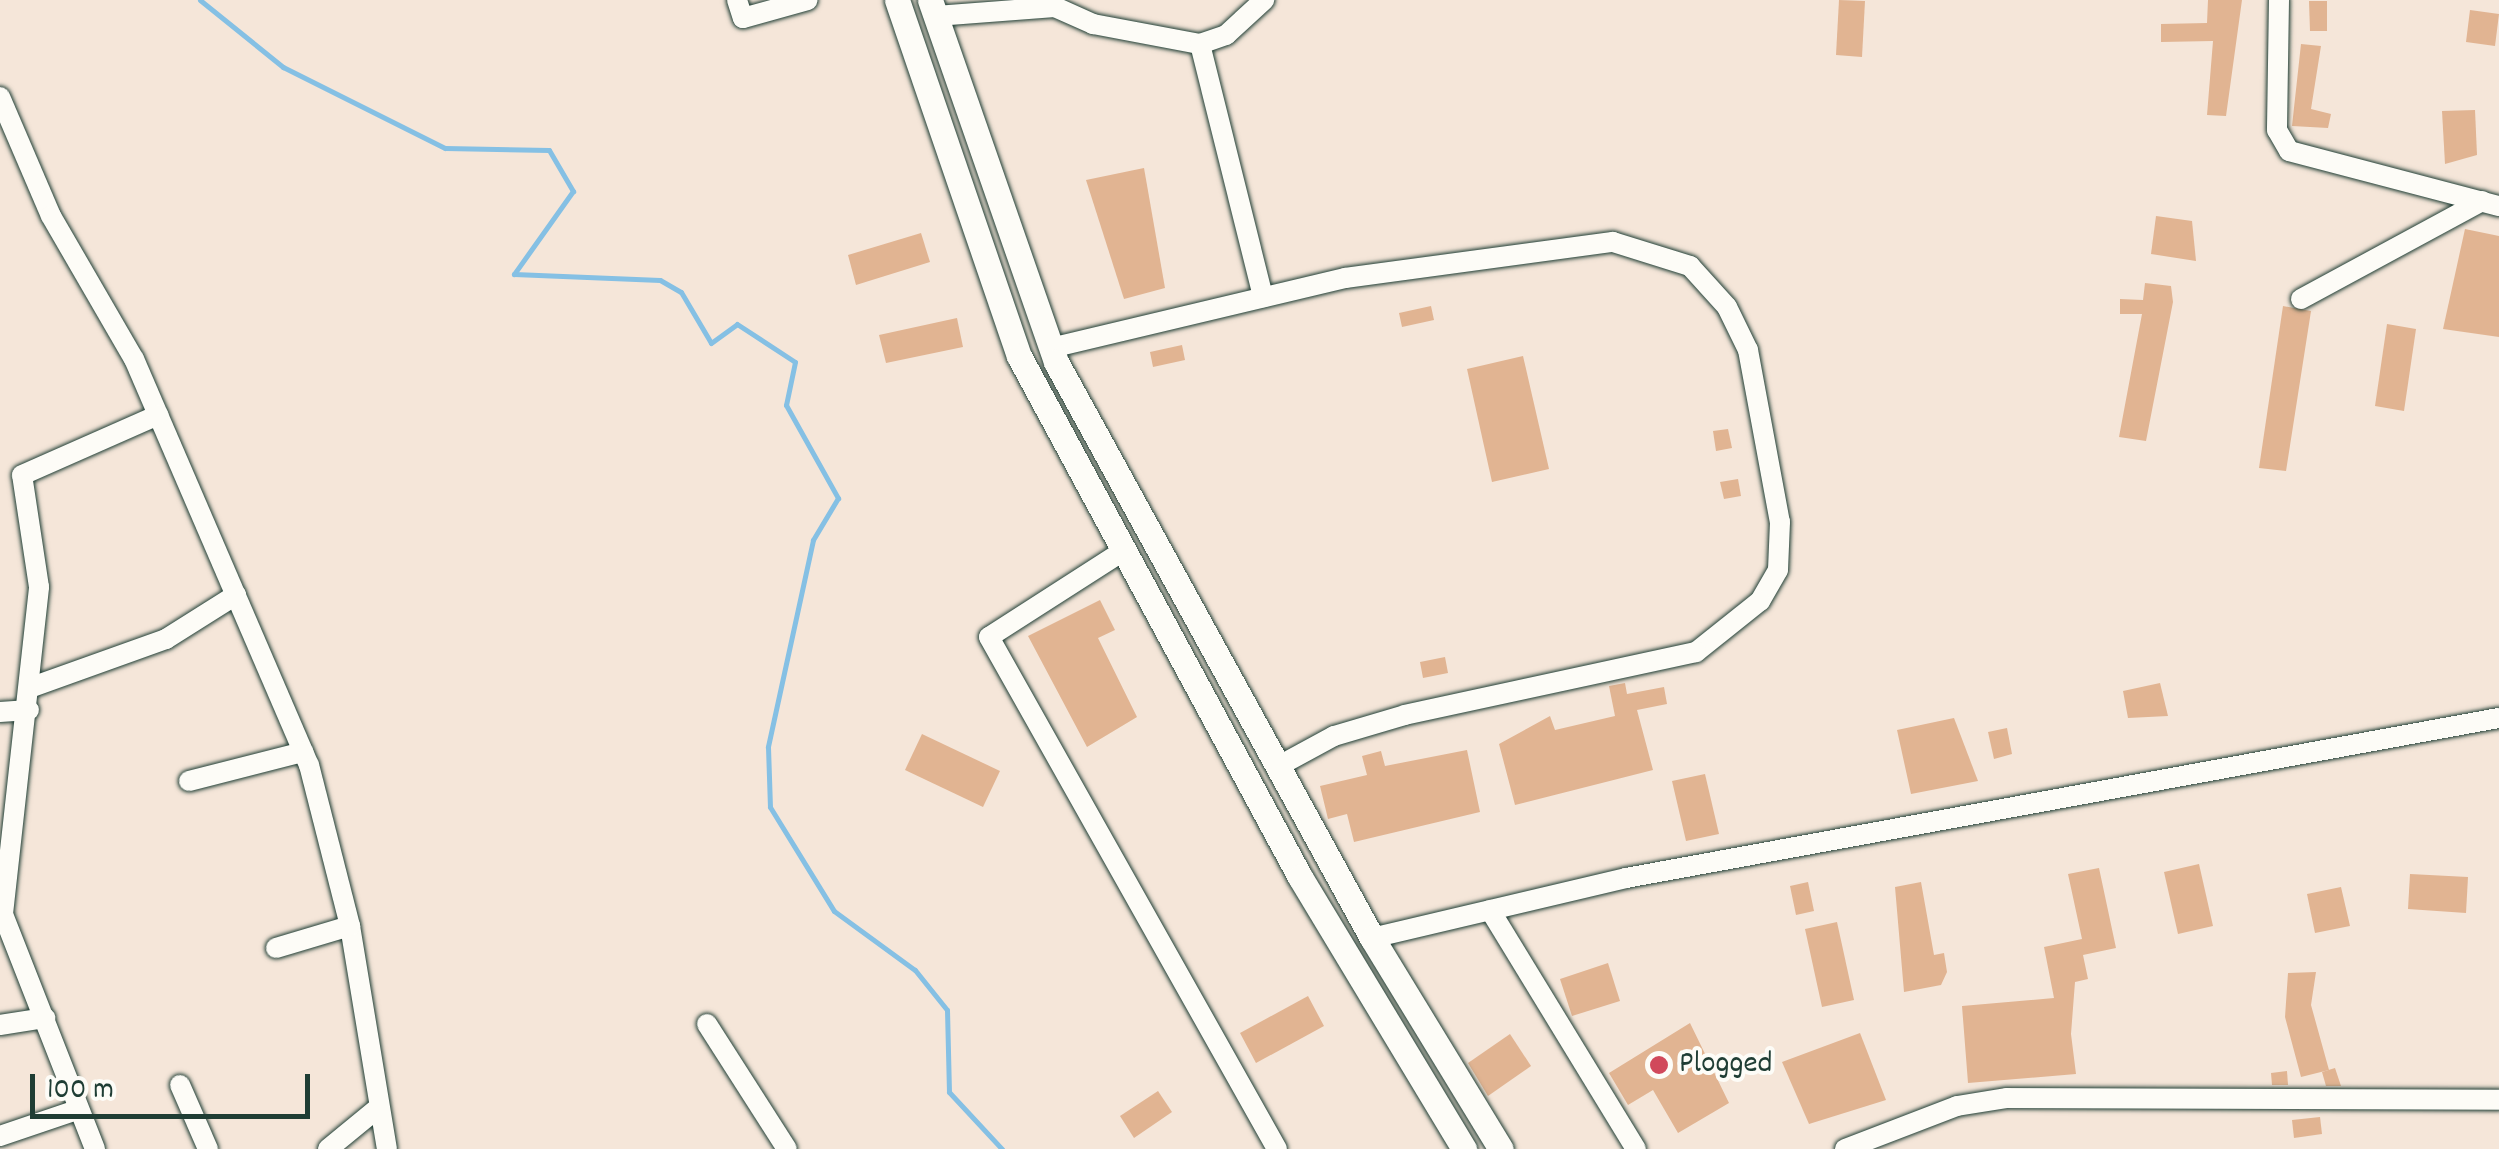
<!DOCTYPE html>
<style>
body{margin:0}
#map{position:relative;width:2499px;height:1149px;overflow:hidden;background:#f5e6d9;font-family:Dekko,sans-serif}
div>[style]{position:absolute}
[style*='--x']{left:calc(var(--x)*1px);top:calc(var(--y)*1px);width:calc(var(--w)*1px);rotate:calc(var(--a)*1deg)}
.stream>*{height:5px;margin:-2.5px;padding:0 2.5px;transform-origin:2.5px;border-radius:2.5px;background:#85c0e4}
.building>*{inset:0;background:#e1b492}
.roads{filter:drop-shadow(0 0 2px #1f3d34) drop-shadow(0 0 2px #1f3d34)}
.minor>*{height:20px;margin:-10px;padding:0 10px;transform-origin:10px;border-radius:10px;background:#fdfcf7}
.tertiary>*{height:25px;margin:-12.5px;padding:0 12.5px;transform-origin:12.5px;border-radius:12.5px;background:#fdfcf7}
.dots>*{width:28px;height:28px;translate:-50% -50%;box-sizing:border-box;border:5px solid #fdfcf7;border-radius:50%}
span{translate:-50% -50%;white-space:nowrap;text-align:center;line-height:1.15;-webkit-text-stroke:8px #fdfcf7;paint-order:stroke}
.poi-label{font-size:32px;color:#1f3d34}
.left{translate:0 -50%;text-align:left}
.scale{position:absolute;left:30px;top:1074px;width:280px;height:45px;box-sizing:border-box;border:5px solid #1f3d34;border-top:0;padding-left:12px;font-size:30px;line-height:35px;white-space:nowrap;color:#1f3d34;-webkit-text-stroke:8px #fdfcf7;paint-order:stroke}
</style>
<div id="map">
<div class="stream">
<i style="--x:200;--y:0;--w:107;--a:38.9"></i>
<i style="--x:283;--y:67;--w:181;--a:26.6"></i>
<i style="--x:445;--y:148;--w:104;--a:1.1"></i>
<i style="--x:549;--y:150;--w:48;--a:59.7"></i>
<i style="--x:573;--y:191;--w:102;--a:125.4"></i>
<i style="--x:514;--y:274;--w:146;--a:2.4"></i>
<i style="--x:660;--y:280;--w:24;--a:30"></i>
<i style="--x:681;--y:292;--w:59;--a:59.5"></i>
<i style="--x:711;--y:343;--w:32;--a:-36"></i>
<i style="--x:737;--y:324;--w:69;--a:33.2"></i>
<i style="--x:795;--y:362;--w:44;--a:101.8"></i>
<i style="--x:786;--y:405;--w:107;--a:60.8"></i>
<i style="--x:838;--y:498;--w:49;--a:120.8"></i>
<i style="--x:813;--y:540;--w:212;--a:102.3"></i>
<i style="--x:768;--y:747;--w:60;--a:88.1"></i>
<i style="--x:770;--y:807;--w:122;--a:58.4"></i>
<i style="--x:834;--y:911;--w:100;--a:36.1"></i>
<i style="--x:915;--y:970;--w:51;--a:51.3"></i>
<i style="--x:947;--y:1010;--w:82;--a:88.6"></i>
<i style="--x:949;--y:1092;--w:78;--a:47.1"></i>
</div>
<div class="building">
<i style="clip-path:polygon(1839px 0,1865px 1px,1862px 57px,1836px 55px)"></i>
<i style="clip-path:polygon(2208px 0,2242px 0,2226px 116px,2207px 115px,2213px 41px,2161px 42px,2161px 24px,2207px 23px)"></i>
<i style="clip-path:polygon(2309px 1px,2327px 1px,2327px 31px,2310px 31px)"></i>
<i style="clip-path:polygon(2470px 10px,2499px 14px,2495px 46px,2466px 42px)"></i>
<i style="clip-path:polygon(2301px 44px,2321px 46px,2311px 109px,2331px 114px,2328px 128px,2292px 126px)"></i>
<i style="clip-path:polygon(2475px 110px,2477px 155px,2445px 164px,2442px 111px)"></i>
<i style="clip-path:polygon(1144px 168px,1165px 288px,1124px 299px,1086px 180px)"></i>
<i style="clip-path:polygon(2156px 216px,2192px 221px,2196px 261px,2151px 254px)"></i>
<i style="clip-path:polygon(2465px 229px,2499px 236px,2499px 337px,2443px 329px)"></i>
<i style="clip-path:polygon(921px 233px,930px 262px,856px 285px,848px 255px)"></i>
<i style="clip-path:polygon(2145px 283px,2171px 286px,2173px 302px,2146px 441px,2119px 437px,2142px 314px,2120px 314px,2120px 299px,2143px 300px)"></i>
<i style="clip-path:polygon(1431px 306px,1434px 320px,1402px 327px,1399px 313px)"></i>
<i style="clip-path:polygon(2283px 306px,2311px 311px,2286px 471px,2259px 468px)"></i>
<i style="clip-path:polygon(957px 318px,963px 347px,886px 363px,879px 335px)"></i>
<i style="clip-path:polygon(2387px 324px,2416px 329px,2404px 411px,2375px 406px)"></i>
<i style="clip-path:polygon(1182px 345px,1185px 360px,1153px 367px,1150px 352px)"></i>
<i style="clip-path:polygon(1523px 356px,1549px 469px,1492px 482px,1467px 369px)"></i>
<i style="clip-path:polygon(1728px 429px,1732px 448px,1716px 451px,1713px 431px)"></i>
<i style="clip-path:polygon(1738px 479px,1741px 496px,1724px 499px,1720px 482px)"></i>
<i style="clip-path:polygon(1100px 600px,1115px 630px,1098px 638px,1137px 717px,1087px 747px,1028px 636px)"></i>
<i style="clip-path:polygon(1445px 657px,1448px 673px,1423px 678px,1420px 662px)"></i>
<i style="clip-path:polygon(1625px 683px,1627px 694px,1664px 687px,1667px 704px,1637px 710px,1653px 770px,1515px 805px,1499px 744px,1550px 716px,1555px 730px,1615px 716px,1609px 686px)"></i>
<i style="clip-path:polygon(2160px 683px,2168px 716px,2128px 718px,2123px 691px)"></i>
<i style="clip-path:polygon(1954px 718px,1978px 781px,1911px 794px,1897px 730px)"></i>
<i style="clip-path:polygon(2007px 728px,2012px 754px,1994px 759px,1988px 732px)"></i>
<i style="clip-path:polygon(922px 734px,1000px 771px,983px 807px,905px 770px)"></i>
<i style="clip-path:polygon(1467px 750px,1480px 812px,1354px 842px,1347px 814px,1328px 819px,1320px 786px,1367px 775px,1362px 756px,1381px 751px,1385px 766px)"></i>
<i style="clip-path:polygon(1705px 774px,1719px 834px,1686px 841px,1672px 781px)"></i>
<i style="clip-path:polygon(2199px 864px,2213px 926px,2178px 934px,2164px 872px)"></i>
<i style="clip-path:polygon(2099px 868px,2116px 948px,2083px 955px,2088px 979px,2075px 982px,2071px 1034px,2076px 1074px,1968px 1083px,1962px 1006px,2054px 998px,2044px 947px,2082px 939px,2068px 874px)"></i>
<i style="clip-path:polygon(2410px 874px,2468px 877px,2466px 913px,2408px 909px)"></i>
<i style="clip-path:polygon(1808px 882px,1814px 911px,1796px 915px,1790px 886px)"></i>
<i style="clip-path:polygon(1921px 882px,1934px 955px,1944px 953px,1947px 972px,1941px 985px,1904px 992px,1895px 887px)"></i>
<i style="clip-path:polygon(2341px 887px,2350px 926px,2315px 933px,2307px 894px)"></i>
<i style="clip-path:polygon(1837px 922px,1854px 1000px,1822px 1007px,1805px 929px)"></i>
<i style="clip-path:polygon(1608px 963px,1620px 1001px,1572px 1016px,1560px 979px)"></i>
<i style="clip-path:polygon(2316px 972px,2311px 1005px,2329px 1070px,2301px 1077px,2285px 1017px,2288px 973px)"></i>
<i style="clip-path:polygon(1308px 996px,1324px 1026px,1256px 1063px,1240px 1033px)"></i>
<i style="clip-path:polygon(1690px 1023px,1729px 1103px,1678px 1133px,1653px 1090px,1628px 1105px,1609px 1073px)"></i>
<i style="clip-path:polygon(1860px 1033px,1886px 1100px,1809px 1124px,1782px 1062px)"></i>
<i style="clip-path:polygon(1510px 1034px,1531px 1066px,1488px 1096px,1468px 1063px)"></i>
<i style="clip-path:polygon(2335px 1068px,2341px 1086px,2326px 1086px,2322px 1072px)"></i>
<i style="clip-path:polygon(2287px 1071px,2288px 1085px,2272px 1085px,2271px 1073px)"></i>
<i style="clip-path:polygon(1158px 1091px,1172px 1112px,1134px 1138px,1120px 1116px)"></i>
<i style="clip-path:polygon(2320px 1117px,2322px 1134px,2294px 1138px,2292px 1120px)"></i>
</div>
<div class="roads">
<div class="minor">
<i style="--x:737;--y:0;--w:19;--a:72"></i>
<i style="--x:743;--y:18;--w:67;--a:-15.5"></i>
<i style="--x:2279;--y:0;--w:130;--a:90.9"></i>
<i style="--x:2277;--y:130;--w:24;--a:60"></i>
<i style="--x:2289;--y:151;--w:217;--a:14.7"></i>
<i style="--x:936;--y:16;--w:119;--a:-4.3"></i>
<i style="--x:1055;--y:7;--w:42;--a:24.1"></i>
<i style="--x:1093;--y:24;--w:109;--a:10.6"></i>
<i style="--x:1200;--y:44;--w:28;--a:-19"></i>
<i style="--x:1226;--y:35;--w:52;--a:-42.6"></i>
<i style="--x:1200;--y:44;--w:261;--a:76"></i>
<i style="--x:0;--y:97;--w:129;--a:66.8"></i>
<i style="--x:51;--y:216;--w:165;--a:59.9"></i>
<i style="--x:134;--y:359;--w:442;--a:66.7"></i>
<i style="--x:309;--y:765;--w:166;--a:75.7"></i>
<i style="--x:350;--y:926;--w:226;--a:80.6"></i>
<i style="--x:2301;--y:299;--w:206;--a:-28.4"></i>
<i style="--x:1051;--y:348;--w:302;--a:-13.4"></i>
<i style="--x:1345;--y:278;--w:270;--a:-7.7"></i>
<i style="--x:1613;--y:242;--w:81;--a:17.3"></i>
<i style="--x:1690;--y:266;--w:55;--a:47.9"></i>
<i style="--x:1727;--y:307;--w:48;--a:64"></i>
<i style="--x:1748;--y:350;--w:175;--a:79.5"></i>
<i style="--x:1780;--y:522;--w:48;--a:92.4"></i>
<i style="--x:1778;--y:570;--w:36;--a:120"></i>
<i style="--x:1760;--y:601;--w:82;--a:141.4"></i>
<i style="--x:1696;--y:652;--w:298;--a:167.8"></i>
<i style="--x:1405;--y:715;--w:74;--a:163.5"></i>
<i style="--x:1334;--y:736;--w:65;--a:151.5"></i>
<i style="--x:1123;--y:551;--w:159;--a:147.3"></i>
<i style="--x:989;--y:637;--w:587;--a:60.64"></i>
<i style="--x:32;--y:687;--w:142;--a:-19.7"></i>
<i style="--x:166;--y:639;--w:83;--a:-32.2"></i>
<i style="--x:0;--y:712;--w:29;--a:-4"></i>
<i style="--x:189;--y:781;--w:118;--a:-14.3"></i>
<i style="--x:1490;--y:910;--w:280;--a:58.6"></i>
<i style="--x:1372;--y:938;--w:261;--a:-13.3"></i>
<i style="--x:1626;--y:878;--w:888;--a:-10.39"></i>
<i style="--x:276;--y:948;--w:77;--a:-16.6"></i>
<i style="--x:707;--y:1024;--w:148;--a:57.4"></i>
<i style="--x:0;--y:1025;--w:46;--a:-8.8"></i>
<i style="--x:180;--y:1085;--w:70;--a:66.4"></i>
<i style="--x:0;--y:1136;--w:81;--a:-18.7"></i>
<i style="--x:95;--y:1149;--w:252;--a:-111.4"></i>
<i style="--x:3;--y:914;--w:329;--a:-83.7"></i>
<i style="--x:39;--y:587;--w:113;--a:-98.6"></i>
<i style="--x:22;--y:475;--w:149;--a:-23.8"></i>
<i style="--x:328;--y:1149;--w:65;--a:-39.4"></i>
<i style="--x:1845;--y:1149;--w:120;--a:-21"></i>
<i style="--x:1957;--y:1106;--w:51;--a:-9.1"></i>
<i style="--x:2007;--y:1098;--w:492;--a:0.2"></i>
</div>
<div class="tertiary">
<i style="--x:897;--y:0;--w:376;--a:71.1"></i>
<i style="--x:1019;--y:356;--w:592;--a:61.66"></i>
<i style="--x:1300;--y:877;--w:318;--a:58.9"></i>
<i style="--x:930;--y:0;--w:383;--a:70.8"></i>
<i style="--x:1056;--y:362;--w:657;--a:61.25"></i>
<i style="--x:1372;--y:938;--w:247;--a:58.6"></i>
</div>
</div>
<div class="dots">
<i style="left:1659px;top:1065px;background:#d1495b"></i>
</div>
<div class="poi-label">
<span class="left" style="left:1679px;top:1065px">Plogged</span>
</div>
<div class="scale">100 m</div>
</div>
